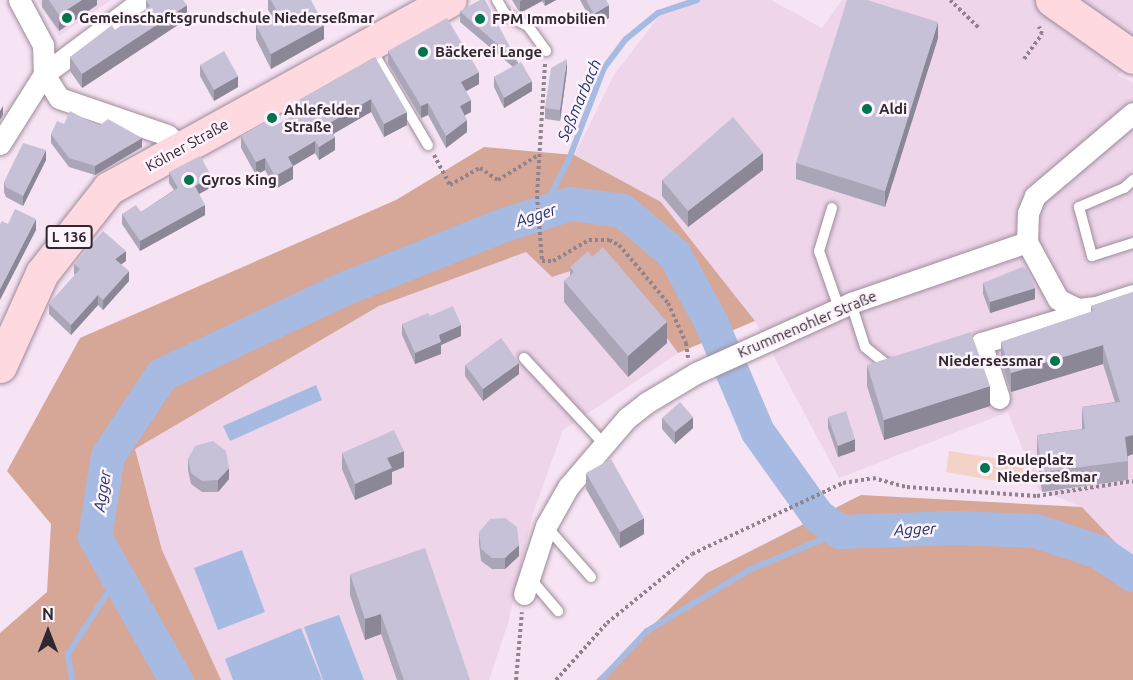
<!DOCTYPE html>
<meta charset="utf-8">
<style>
body{margin:0}
#map{position:relative;width:1133px;height:680px;overflow:hidden;background:#f6e3f3;font-family:Ubuntu,sans-serif}
div>[style]{position:absolute}
[style*='--x']{left:calc(var(--x)*1px);top:calc(var(--y)*1px);width:calc(var(--w)*1px);rotate:calc(var(--a)*1deg)}
.built>*{inset:0;background:#eed5ea}
.green>*{inset:0;background:#f3d2c7}
.forest>*{inset:0;background:#d6a697}
.water>*{inset:0;background:#a7bbe2}
.stream>*{height:6px;margin:-3px;padding:0 3px;transform-origin:3px;border-radius:3px;background:#a7bbe2}
.river>*{height:34px;margin:-17px;padding:0 17px;transform-origin:17px;border-radius:17px;background:#a7bbe2}
.path>*{height:4px;margin-top:-2px;transform-origin:0;background:repeating-linear-gradient(90deg,#90838e 0 3px,transparent 0 6px)}
.roads{filter:drop-shadow(0 0 2px #9d8b9a) drop-shadow(0 0 2px #9d8b9a)}
.lane>*{height:10px;margin:-5px;padding:0 5px;transform-origin:5px;border-radius:5px;background:#fff}
.street>*{height:21px;margin:-10.5px;padding:0 10.5px;transform-origin:10.5px;border-radius:10.5px;background:#fff}
.primary>*{height:33px;margin:-16.5px;padding:0 16.5px;transform-origin:16.5px;border-radius:16.5px;background:#fed9e0}
.wall>*{inset:0;background:#aaa6b8}
.shaded-wall>*{inset:0;background:#8b8796}
.building>*{inset:0;background:#c6c1d6}
.dots>*{width:16px;height:16px;translate:-50% -50%;box-sizing:border-box;border:3px solid #fef3fc;border-radius:50%}
span{translate:-50% -50%;white-space:nowrap;text-align:center;line-height:1.15;-webkit-text-stroke:5px #fef3fc;paint-order:stroke}
.shield-label span{padding:2px 4px;background:#fef3fc;border:2px solid;border-radius:4px;-webkit-text-stroke-width:0}
.shield-label{font-size:14px;color:#2f282e;font-weight:700}
.poi-label{font-size:15px;color:#2f282e;font-weight:700}
.left{translate:0 -50%;text-align:left}
.right{translate:-100% -50%;text-align:right}
.street-label{font-size:15px;color:#2f282e}
.water-label{font-size:16px;color:#1f3667;font-style:italic}
.north{position:absolute;left:18px;top:602px;width:60px;height:60px;-webkit-text-stroke:4px #fef3fc;paint-order:stroke;rotate:0deg;font-size:16px;font-weight:700;line-height:24px;text-align:center;color:#2f282e}
.north::after{content:'';display:block;margin:auto;width:21px;height:27px;background:#2f282e;clip-path:polygon(50% 0,100% 100%,50% 72%,0 100%)}
</style>
<div id="map">
<div class="built">
<i style="clip-path:polygon(38px 0,111px 0,59px 36px)"></i>
<i style="clip-path:polygon(692px 0,771px 0,822px 28px,842px 0,1133px 0,1133px 65px,1117px 75px,1133px 82px,1133px 561px,1082px 507px,1038px 489px,1008px 412px,839px 478px,755px 321px,661px 202px,574px 156px,614px 75px,660px 15px)"></i>
<i style="clip-path:polygon(526px 252px,609px 258px,678px 353px,563px 430px,533px 513px,508px 623px,489px 680px,221px 680px,162px 550px,135px 449px,379px 306px)"></i>
</div>
<div class="green">
<i style="clip-path:polygon(949px 451px,1024px 463px,1021px 485px,946px 472px)"></i>
</div>
<div class="forest">
<i style="clip-path:polygon(484px 147px,574px 155px,661px 202px,755px 321px,678px 353px,609px 258px,552px 277px,526px 252px,379px 306px,135px 449px,162px 550px,221px 680px,0 680px,0 633px,47px 592px,51px 524px,7px 471px,80px 338px,396px 200px)"></i>
<i style="clip-path:polygon(861px 495px,1082px 507px,1133px 561px,1133px 680px,596px 680px,707px 573px)"></i>
</div>
<div class="water">
<i style="clip-path:polygon(316px 385px,322px 400px,230px 441px,223px 426px)"></i>
<i style="clip-path:polygon(242px 550px,265px 612px,218px 630px,194px 568px)"></i>
<i style="clip-path:polygon(339px 615px,364px 680px,323px 680px,304px 627px)"></i>
<i style="clip-path:polygon(301px 628px,322px 680px,233px 680px,225px 659px)"></i>
</div>
<div class="stream">
<i style="--x:540;--y:215;--w:63;--a:-62.6"></i>
<i style="--x:569;--y:159;--w:97;--a:-69"></i>
<i style="--x:604;--y:68;--w:36;--a:-53"></i>
<i style="--x:626;--y:39;--w:41;--a:-39.1"></i>
<i style="--x:658;--y:13;--w:41;--a:-18.4"></i>
<i style="--x:72;--y:680;--w:26;--a:-99"></i>
<i style="--x:68;--y:654;--w:90;--a:-57.2"></i>
<i style="--x:601;--y:680;--w:67;--a:-46.8"></i>
<i style="--x:647;--y:631;--w:121;--a:-30.8"></i>
<i style="--x:751;--y:569;--w:96;--a:-22.6"></i>
</div>
<div class="river">
<i style="--x:176;--y:680;--w:164;--a:-119.5"></i>
<i style="--x:95;--y:537;--w:82;--a:-80.9"></i>
<i style="--x:108;--y:456;--w:97;--a:-56.3"></i>
<i style="--x:162;--y:375;--w:201;--a:-25.3"></i>
<i style="--x:344;--y:289;--w:172;--a:-21.8"></i>
<i style="--x:504;--y:225;--w:70;--a:-17.4"></i>
<i style="--x:571;--y:204;--w:52;--a:7.7"></i>
<i style="--x:623;--y:211;--w:68;--a:40.2"></i>
<i style="--x:675;--y:255;--w:76;--a:61.8"></i>
<i style="--x:711;--y:322;--w:120;--a:66.9"></i>
<i style="--x:758;--y:432;--w:103;--a:54.5"></i>
<i style="--x:818;--y:516;--w:27;--a:36"></i>
<i style="--x:840;--y:532;--w:114;--a:-2"></i>
<i style="--x:954;--y:528;--w:82;--a:2.1"></i>
<i style="--x:1036;--y:531;--w:66;--a:18.4"></i>
<i style="--x:1099;--y:552;--w:41;--a:34.1"></i>
</div>
<div class="path">
<i style="--x:950;--y:0;--w:42;--a:44"></i>
<i style="--x:1024;--y:59;--w:31;--a:-54"></i>
<i style="--x:1042;--y:34;--w:8;--a:-113"></i>
<i style="--x:545;--y:64;--w:132;--a:93.5"></i>
<i style="--x:537;--y:196;--w:65;--a:85.6"></i>
<i style="--x:542;--y:261;--w:11;--a:0"></i>
<i style="--x:553;--y:261;--w:42;--a:-30.3"></i>
<i style="--x:589;--y:240;--w:20;--a:0"></i>
<i style="--x:609;--y:240;--w:11;--a:27"></i>
<i style="--x:619;--y:245;--w:76;--a:49.8"></i>
<i style="--x:668;--y:303;--w:44;--a:65.8"></i>
<i style="--x:686;--y:343;--w:15;--a:82"></i>
<i style="--x:434;--y:155;--w:34;--a:62"></i>
<i style="--x:450;--y:185;--w:34;--a:-30"></i>
<i style="--x:480;--y:168;--w:22;--a:34"></i>
<i style="--x:498;--y:180;--w:46;--a:-31.6"></i>
<i style="--x:516;--y:680;--w:68;--a:-85"></i>
<i style="--x:556;--y:680;--w:76;--a:-48.2"></i>
<i style="--x:607;--y:623;--w:109;--a:-39.1"></i>
<i style="--x:692;--y:554;--w:167;--a:-25.2"></i>
<i style="--x:843;--y:483;--w:30;--a:-9"></i>
<i style="--x:873;--y:478;--w:35;--a:15"></i>
<i style="--x:907;--y:487;--w:130;--a:4"></i>
<i style="--x:1037;--y:496;--w:97;--a:-8.9"></i>
</div>
<div class="roads">
<div class="lane">
<i style="--x:497;--y:0;--w:16;--a:60"></i>
<i style="--x:505;--y:14;--w:26;--a:28"></i>
<i style="--x:528;--y:26;--w:31;--a:54"></i>
<i style="--x:370;--y:47;--w:114;--a:59.4"></i>
<i style="--x:1133;--y:180;--w:12;--a:138"></i>
<i style="--x:1124;--y:188;--w:49;--a:157.1"></i>
<i style="--x:1079;--y:207;--w:51;--a:75.1"></i>
<i style="--x:1092;--y:256;--w:43;--a:-17.6"></i>
<i style="--x:832;--y:208;--w:45;--a:106.8"></i>
<i style="--x:819;--y:251;--w:60;--a:70.7"></i>
<i style="--x:851;--y:303;--w:46;--a:72.3"></i>
<i style="--x:865;--y:347;--w:27;--a:39"></i>
<i style="--x:886;--y:364;--w:7;--a:8"></i>
<i style="--x:524;--y:358;--w:117;--a:47.1"></i>
<i style="--x:546;--y:526;--w:68;--a:48.6"></i>
<i style="--x:529;--y:577;--w:45;--a:49.5"></i>
</div>
<div class="street">
<i style="--x:19;--y:0;--w:51;--a:61.9"></i>
<i style="--x:43;--y:45;--w:29;--a:88"></i>
<i style="--x:44;--y:74;--w:28;--a:58"></i>
<i style="--x:59;--y:98;--w:114;--a:18.9"></i>
<i style="--x:167;--y:135;--w:20;--a:41"></i>
<i style="--x:0;--y:144;--w:83;--a:-57.8"></i>
<i style="--x:44;--y:74;--w:124;--a:-36.8"></i>
<i style="--x:1027;--y:242;--w:29;--a:-88"></i>
<i style="--x:1028;--y:213;--w:18;--a:-68"></i>
<i style="--x:1035;--y:196;--w:128;--a:-40.3"></i>
<i style="--x:1027;--y:242;--w:65;--a:61.5"></i>
<i style="--x:1058;--y:299;--w:15;--a:28"></i>
<i style="--x:1071;--y:306;--w:9;--a:21"></i>
<i style="--x:1079;--y:309;--w:17;--a:-7"></i>
<i style="--x:1096;--y:307;--w:39;--a:-18"></i>
<i style="--x:999;--y:398;--w:58;--a:-108.1"></i>
<i style="--x:981;--y:343;--w:84;--a:-16.5"></i>
<i style="--x:1062;--y:319;--w:16;--a:-55"></i>
<i style="--x:524;--y:594;--w:71;--a:-72.1"></i>
<i style="--x:546;--y:526;--w:45;--a:-60.6"></i>
<i style="--x:568;--y:487;--w:91;--a:-49.5"></i>
<i style="--x:627;--y:418;--w:24;--a:-38"></i>
<i style="--x:646;--y:403;--w:58;--a:-31"></i>
<i style="--x:696;--y:373;--w:170;--a:-24.3"></i>
<i style="--x:851;--y:303;--w:186;--a:-19.1"></i>
</div>
<div class="primary">
<i style="--x:1052;--y:0;--w:99;--a:35.1"></i>
<i style="--x:0;--y:366;--w:102;--a:-65.7"></i>
<i style="--x:42;--y:273;--w:108;--a:-51.8"></i>
<i style="--x:109;--y:188;--w:389;--a:-28.9"></i>
</div>
</div>
<div class="wall">
<i style="clip-path:polygon(42px 0,97px 0,97px 5px,59px 31px,42px 7px)"></i>
<i style="clip-path:polygon(146px 0,187px 19px,82px 88px,70px 71px,70px 57px,115px 30px,146px 9px)"></i>
<i style="clip-path:polygon(268px 0,311px 0,324px 39px,271px 69px,256px 39px,256px 25px,272px 16px,268px 10px)"></i>
<i style="clip-path:polygon(512px 0,556px 0,545px 6px,542px 1px,520px 13px)"></i>
<i style="clip-path:polygon(580px 0,606px 0,609px 18px,594px 26px)"></i>
<i style="clip-path:polygon(460px 11px,518px 62px,518px 64px,532px 91px,504px 108px,494px 87px,494px 77px,513px 67px,460px 22px)"></i>
<i style="clip-path:polygon(938px 38px,885px 207px,796px 179px,796px 163px)"></i>
<i style="clip-path:polygon(388px 51px,479px 84px,466px 91px,471px 112px,465px 115px,467px 132px,446px 148px,428px 115px,421px 118px,388px 63px)"></i>
<i style="clip-path:polygon(375px 57px,407px 125px,384px 137px,371px 112px,333px 134px,335px 150px,319px 160px,315px 153px,293px 166px,293px 179px,275px 189px,265px 170px,256px 175px,241px 148px,241px 136px,272px 127px,294px 116px,294px 103px)"></i>
<i style="clip-path:polygon(200px 65px,238px 87px,214px 101px,200px 76px)"></i>
<i style="clip-path:polygon(567px 70px,560px 121px,545px 119px,545px 108px)"></i>
<i style="clip-path:polygon(64px 124px,142px 147px,95px 175px,69px 167px,51px 143px,51px 134px)"></i>
<i style="clip-path:polygon(46px 160px,23px 206px,6px 197px,4px 192px,4px 182px)"></i>
<i style="clip-path:polygon(763px 170px,688px 227px,662px 196px,662px 180px)"></i>
<i style="clip-path:polygon(169px 172px,212px 187px,199px 194px,205px 215px,140px 251px,122px 224px,122px 214px,141px 212px,174px 190px,169px 183px)"></i>
<i style="clip-path:polygon(592px 257px,667px 343px,628px 377px,564px 302px,564px 281px,570px 276px,570px 267px)"></i>
<i style="clip-path:polygon(126px 261px,121px 264px,129px 281px,103px 310px,98px 305px,71px 335px,49px 314px,49px 304px,75px 275px,74px 274px,74px 264px)"></i>
<i style="clip-path:polygon(983px 283px,1035px 299px,990px 313px,983px 294px)"></i>
<i style="clip-path:polygon(1133px 292px,1133px 454px,1128px 456px,1128px 480px,1042px 492px,1037px 455px,1037px 435px,1082px 429px,1082px 407px,1115px 402px,1103px 364px,1011px 392px,1001px 362px,1001px 342px,1091px 312px,1091px 306px)"></i>
<i style="clip-path:polygon(430px 316px,461px 336px,441px 345px,441px 354px,415px 364px,402px 335px,402px 324px)"></i>
<i style="clip-path:polygon(465px 365px,519px 374px,483px 401px,465px 376px)"></i>
<i style="clip-path:polygon(867px 365px,990px 406px,884px 440px,867px 386px)"></i>
<i style="clip-path:polygon(828px 417px,855px 451px,838px 457px,828px 428px)"></i>
<i style="clip-path:polygon(662px 418px,693px 428px,675px 444px,662px 429px)"></i>
<i style="clip-path:polygon(342px 453px,404px 467px,392px 472px,392px 484px,355px 500px,342px 469px)"></i>
<i style="clip-path:polygon(188px 459px,229px 479px,218px 492px,202px 492px,191px 484px,188px 470px)"></i>
<i style="clip-path:polygon(586px 473px,644px 534px,620px 548px,586px 489px)"></i>
<i style="clip-path:polygon(479px 532px,519px 556px,505px 569px,492px 569px,481px 561px,479px 543px)"></i>
<i style="clip-path:polygon(350px 574px,470px 680px,397px 680px,381px 634px,365px 640px,350px 595px)"></i>
</div>
<div class="shaded-wall">
<i style="clip-path:polygon(82px 0,97px 0,97px 5px,59px 31px,59px 15px)"></i>
<i style="clip-path:polygon(522px 0,542px 0,542px 1px,520px 13px,520px 1px)"></i>
<i style="clip-path:polygon(545px 0,556px 0,545px 6px)"></i>
<i style="clip-path:polygon(187px 5px,187px 19px,82px 88px,82px 74px)"></i>
<i style="clip-path:polygon(609px 5px,609px 18px,594px 26px,594px 14px)"></i>
<i style="clip-path:polygon(938px 22px,938px 38px,885px 207px,885px 191px)"></i>
<i style="clip-path:polygon(324px 25px,324px 39px,271px 69px,271px 54px)"></i>
<i style="clip-path:polygon(567px 59px,567px 70px,560px 121px,560px 110px)"></i>
<i style="clip-path:polygon(479px 72px,479px 84px,461px 94px,461px 82px)"></i>
<i style="clip-path:polygon(238px 76px,238px 87px,214px 101px,214px 90px)"></i>
<i style="clip-path:polygon(532px 81px,532px 91px,504px 108px,504px 98px)"></i>
<i style="clip-path:polygon(371px 99px,371px 112px,328px 137px,328px 124px)"></i>
<i style="clip-path:polygon(471px 100px,471px 112px,460px 118px,460px 106px)"></i>
<i style="clip-path:polygon(428px 103px,428px 115px,421px 118px,421px 106px)"></i>
<i style="clip-path:polygon(3px 106px,3px 115px,0 120px,0 111px)"></i>
<i style="clip-path:polygon(407px 112px,407px 125px,384px 137px,384px 124px)"></i>
<i style="clip-path:polygon(467px 120px,467px 132px,446px 148px,446px 136px)"></i>
<i style="clip-path:polygon(335px 137px,335px 150px,319px 160px,319px 147px)"></i>
<i style="clip-path:polygon(142px 138px,142px 147px,95px 175px,95px 166px)"></i>
<i style="clip-path:polygon(315px 141px,315px 153px,288px 169px,288px 157px)"></i>
<i style="clip-path:polygon(46px 150px,46px 160px,23px 206px,23px 196px)"></i>
<i style="clip-path:polygon(763px 153px,763px 170px,688px 227px,688px 211px)"></i>
<i style="clip-path:polygon(265px 158px,265px 170px,256px 175px,256px 162px)"></i>
<i style="clip-path:polygon(293px 166px,293px 179px,275px 189px,275px 176px)"></i>
<i style="clip-path:polygon(212px 177px,212px 187px,195px 196px,195px 186px)"></i>
<i style="clip-path:polygon(205px 205px,205px 215px,140px 251px,140px 241px)"></i>
<i style="clip-path:polygon(36px 219px,36px 230px,0 300px,0 289px)"></i>
<i style="clip-path:polygon(126px 251px,126px 261px,115px 269px,115px 259px)"></i>
<i style="clip-path:polygon(129px 271px,129px 281px,103px 310px,103px 300px)"></i>
<i style="clip-path:polygon(1035px 288px,1035px 299px,990px 313px,990px 302px)"></i>
<i style="clip-path:polygon(98px 295px,98px 305px,71px 335px,71px 325px)"></i>
<i style="clip-path:polygon(667px 322px,667px 343px,628px 377px,628px 356px)"></i>
<i style="clip-path:polygon(461px 325px,461px 336px,441px 345px,441px 354px,415px 364px,415px 353px,439px 335px)"></i>
<i style="clip-path:polygon(1103px 345px,1103px 364px,1011px 392px,1011px 373px)"></i>
<i style="clip-path:polygon(519px 363px,519px 374px,483px 401px,483px 389px)"></i>
<i style="clip-path:polygon(990px 386px,990px 406px,884px 440px,884px 420px)"></i>
<i style="clip-path:polygon(693px 417px,693px 428px,675px 444px,675px 432px)"></i>
<i style="clip-path:polygon(1133px 435px,1133px 454px,1125px 457px,1125px 437px)"></i>
<i style="clip-path:polygon(855px 439px,855px 451px,838px 457px,838px 446px)"></i>
<i style="clip-path:polygon(404px 451px,404px 467px,392px 472px,392px 484px,355px 500px,355px 484px,387px 458px)"></i>
<i style="clip-path:polygon(229px 468px,229px 479px,218px 492px,218px 480px)"></i>
<i style="clip-path:polygon(644px 518px,644px 534px,620px 548px,620px 532px)"></i>
<i style="clip-path:polygon(519px 545px,519px 556px,505px 569px,505px 558px)"></i>
<i style="clip-path:polygon(381px 614px,381px 634px,365px 640px,365px 619px)"></i>
</div>
<div class="building">
<i style="clip-path:polygon(49px 0,82px 0,59px 15px)"></i>
<i style="clip-path:polygon(146px 0,183px 0,187px 5px,82px 74px,70px 57px,112px 25px,115px 30px,150px 6px)"></i>
<i style="clip-path:polygon(271px 0,311px 0,324px 25px,271px 54px,256px 25px,278px 13px)"></i>
<i style="clip-path:polygon(480px 0,485px 0,518px 62px,460px 11px)"></i>
<i style="clip-path:polygon(586px 0,606px 0,609px 5px,594px 14px)"></i>
<i style="clip-path:polygon(847px 0,867px 0,938px 22px,885px 191px,796px 163px)"></i>
<i style="clip-path:polygon(447px 18px,479px 72px,461px 82px,471px 100px,460px 106px,467px 120px,446px 136px,428px 103px,421px 106px,388px 51px)"></i>
<i style="clip-path:polygon(224px 51px,238px 76px,214px 90px,200px 65px)"></i>
<i style="clip-path:polygon(375px 57px,407px 112px,384px 124px,371px 99px,328px 124px,335px 137px,319px 147px,315px 141px,288px 157px,293px 166px,275px 176px,265px 158px,256px 162px,241px 136px,268px 120px,272px 127px,299px 113px,294px 103px)"></i>
<i style="clip-path:polygon(567px 59px,560px 110px,545px 108px,551px 68px)"></i>
<i style="clip-path:polygon(521px 62px,532px 81px,504px 98px,494px 77px)"></i>
<i style="clip-path:polygon(70px 111px,99px 126px,108px 119px,142px 138px,95px 166px,69px 158px,51px 134px,57px 121px,64px 124px)"></i>
<i style="clip-path:polygon(733px 117px,763px 153px,688px 211px,662px 180px)"></i>
<i style="clip-path:polygon(23px 143px,46px 150px,23px 196px,6px 187px,4px 182px)"></i>
<i style="clip-path:polygon(200px 156px,212px 177px,195px 186px,205px 205px,140px 241px,122px 214px,136px 205px,141px 212px,178px 188px,169px 172px)"></i>
<i style="clip-path:polygon(15px 209px,36px 219px,0 289px,0 224px,2px 221px,8px 224px)"></i>
<i style="clip-path:polygon(103px 231px,126px 251px,115px 259px,129px 271px,103px 300px,98px 295px,71px 325px,49px 304px,80px 269px,74px 264px)"></i>
<i style="clip-path:polygon(603px 247px,667px 322px,628px 356px,564px 281px,574px 272px,570px 267px,588px 251px,592px 257px)"></i>
<i style="clip-path:polygon(1022px 267px,1028px 269px,1035px 288px,990px 302px,983px 283px)"></i>
<i style="clip-path:polygon(1133px 292px,1133px 435px,1125px 437px,1128px 461px,1042px 472px,1037px 435px,1085px 429px,1082px 407px,1120px 402px,1103px 345px,1011px 373px,1001px 342px,1093px 311px,1091px 306px)"></i>
<i style="clip-path:polygon(453px 306px,461px 325px,439px 335px,441px 342px,415px 353px,402px 324px,428px 313px,430px 316px)"></i>
<i style="clip-path:polygon(971px 332px,990px 386px,884px 420px,867px 365px)"></i>
<i style="clip-path:polygon(501px 338px,519px 363px,483px 389px,465px 365px)"></i>
<i style="clip-path:polygon(680px 402px,693px 417px,675px 432px,662px 418px)"></i>
<i style="clip-path:polygon(846px 411px,855px 439px,838px 446px,828px 417px)"></i>
<i style="clip-path:polygon(394px 430px,404px 451px,387px 458px,392px 468px,355px 484px,342px 453px)"></i>
<i style="clip-path:polygon(213px 441px,226px 451px,229px 468px,218px 480px,202px 481px,191px 473px,188px 459px,195px 446px)"></i>
<i style="clip-path:polygon(611px 459px,644px 518px,620px 532px,586px 473px)"></i>
<i style="clip-path:polygon(505px 518px,517px 527px,519px 545px,505px 558px,492px 558px,481px 549px,479px 532px,490px 519px)"></i>
<i style="clip-path:polygon(425px 548px,470px 680px,404px 680px,381px 614px,365px 619px,350px 574px)"></i>
</div>
<div class="dots">
<i style="left:67px;top:18px;background:#00744f"></i>
<i style="left:480px;top:19px;background:#00744f"></i>
<i style="left:423px;top:52px;background:#00744f"></i>
<i style="left:867px;top:109px;background:#00744f"></i>
<i style="left:272px;top:118px;background:#00744f"></i>
<i style="left:189px;top:180px;background:#00744f"></i>
<i style="left:1055px;top:361px;background:#00744f"></i>
<i style="left:985px;top:468px;background:#00744f"></i>
</div>
<div class="shield-label">
<span style="left:69px;top:237px">L 136</span>
</div>
<div class="poi-label">
<span class="left" style="left:79px;top:18px">Gemeinschaftsgrundschule Niederseßmar</span>
<span class="left" style="left:492px;top:19px">FPM Immobilien</span>
<span class="left" style="left:435px;top:52px">Bäckerei Lange</span>
<span class="left" style="left:284px;top:118px">Ahlefelder<br>Straße</span>
<span class="left" style="left:879px;top:109px">Aldi</span>
<span class="left" style="left:201px;top:180px">Gyros King</span>
<span class="right" style="left:1043px;top:361px">Niedersessmar</span>
<span class="left" style="left:997px;top:468px">Bouleplatz<br>Niederseßmar</span>
</div>
<div class="street-label">
<span style="left:187px;top:145px;rotate:-29deg">Kölner Straße</span>
<span style="left:807px;top:324px;rotate:-23deg">Krummenohler Straße</span>
</div>
<div class="water-label">
<span style="left:579px;top:100px;rotate:-67deg">Seßmarbach</span>
<span style="left:536px;top:215px;rotate:-18deg">Agger</span>
<span style="left:102px;top:491px;rotate:-81deg">Agger</span>
<span style="left:915px;top:529px;rotate:-2deg">Agger</span>
</div>
<div class="north">N</div>
</div>
